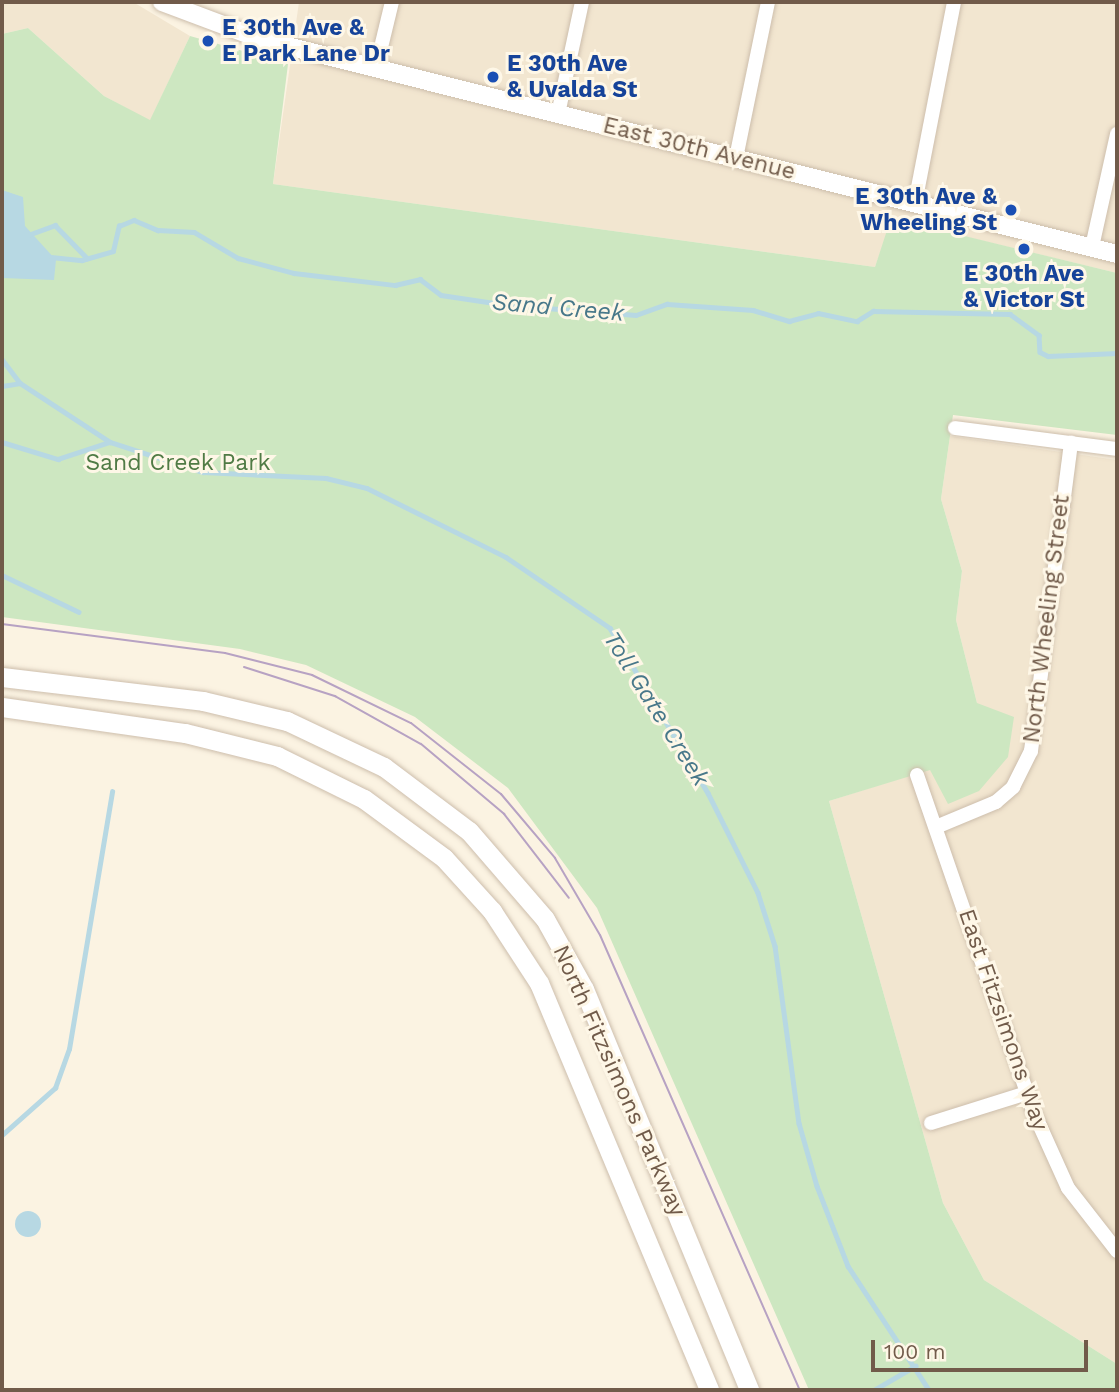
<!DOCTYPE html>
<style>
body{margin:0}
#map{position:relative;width:1119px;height:1392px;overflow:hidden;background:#fbf3e2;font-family:"Work Sans",sans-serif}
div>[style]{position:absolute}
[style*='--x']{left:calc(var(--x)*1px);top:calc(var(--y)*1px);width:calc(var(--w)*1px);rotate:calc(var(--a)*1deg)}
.residential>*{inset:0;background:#f2e6d0}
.green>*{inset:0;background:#cde7c1}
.water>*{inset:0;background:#b7d8e3}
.round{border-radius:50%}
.stream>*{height:4.5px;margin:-2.25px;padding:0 2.25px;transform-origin:2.25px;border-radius:2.25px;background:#b7d8e3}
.roads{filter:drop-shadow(0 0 2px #cdbeac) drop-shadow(0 0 2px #cdbeac)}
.minor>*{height:14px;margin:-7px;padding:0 7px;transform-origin:7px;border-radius:7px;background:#fff}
.tertiary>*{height:18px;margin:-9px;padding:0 9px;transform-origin:9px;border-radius:9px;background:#fff}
.secondary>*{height:19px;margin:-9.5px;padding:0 9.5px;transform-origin:9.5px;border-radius:9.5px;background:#fff}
.tram>*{height:2px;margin:-1px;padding:0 1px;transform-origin:1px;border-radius:1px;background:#b7a2c3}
.dots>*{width:19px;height:19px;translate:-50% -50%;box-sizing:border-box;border:4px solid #fef7e7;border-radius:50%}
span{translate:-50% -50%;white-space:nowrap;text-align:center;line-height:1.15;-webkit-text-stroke:6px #fef7e7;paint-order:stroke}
.transit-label{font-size:23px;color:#164399;font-weight:700}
.left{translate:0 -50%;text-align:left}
.right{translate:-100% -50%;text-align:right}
.street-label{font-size:23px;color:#715b4a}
.park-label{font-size:23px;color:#507b45}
.water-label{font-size:24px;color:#48788a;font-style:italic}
.frame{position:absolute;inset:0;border:4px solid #715b4a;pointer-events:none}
.scale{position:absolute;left:871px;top:1340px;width:217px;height:32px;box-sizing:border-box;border:4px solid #715b4a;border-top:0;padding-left:9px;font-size:21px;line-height:24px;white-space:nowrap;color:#715b4a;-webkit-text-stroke:5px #fef7e7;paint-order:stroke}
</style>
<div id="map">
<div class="residential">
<i style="clip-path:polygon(2px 2px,133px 2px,190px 36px,150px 121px,104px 96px,28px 28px,2px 34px)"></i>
<i style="clip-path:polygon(299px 2px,1117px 2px,1117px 273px,892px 219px,875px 267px,273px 184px)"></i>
<i style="clip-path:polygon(950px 436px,1117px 460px,1117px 1364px,984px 1280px,943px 1203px,829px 801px,930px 769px,949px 804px,977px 703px,956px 620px,962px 571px,941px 499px)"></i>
</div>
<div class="green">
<i style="clip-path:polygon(28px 28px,104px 96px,150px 120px,190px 36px,288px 64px,273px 184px,875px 267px,891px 218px,1117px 273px,1117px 435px,953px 415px,941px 499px,962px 571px,956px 620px,977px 703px,1014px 717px,1008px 757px,979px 791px,948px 804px,930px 770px,829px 801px,943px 1203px,984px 1280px,1117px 1364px,1117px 1390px,809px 1390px,597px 908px,508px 788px,415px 717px,306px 665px,240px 649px,2px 617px,2px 34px)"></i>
</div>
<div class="water">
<i style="clip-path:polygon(2px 190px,23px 197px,25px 226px,56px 260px,54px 280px,2px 278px)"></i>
<i class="round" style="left:15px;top:1211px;width:26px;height:26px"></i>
</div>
<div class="stream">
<i style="--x:28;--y:235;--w:29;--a:-20"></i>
<i style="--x:55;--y:225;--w:46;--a:45.9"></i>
<i style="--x:51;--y:257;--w:31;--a:6"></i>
<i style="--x:82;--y:260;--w:32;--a:-16"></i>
<i style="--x:113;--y:251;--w:26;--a:-77"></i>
<i style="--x:119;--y:226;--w:16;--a:-22"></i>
<i style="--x:134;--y:220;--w:26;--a:23"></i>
<i style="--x:158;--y:230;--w:36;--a:3"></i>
<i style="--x:194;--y:232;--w:51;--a:30.6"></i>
<i style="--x:238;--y:258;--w:58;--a:15"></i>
<i style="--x:294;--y:273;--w:102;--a:6.8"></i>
<i style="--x:395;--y:285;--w:26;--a:-13"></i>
<i style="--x:420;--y:279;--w:26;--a:37"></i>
<i style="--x:441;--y:295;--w:67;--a:8.6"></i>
<i style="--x:507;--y:305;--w:129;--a:4.4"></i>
<i style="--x:636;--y:315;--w:33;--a:-20"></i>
<i style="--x:667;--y:304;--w:86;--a:4"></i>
<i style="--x:753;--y:310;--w:38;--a:17"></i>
<i style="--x:789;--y:321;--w:30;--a:-15"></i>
<i style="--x:818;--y:313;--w:40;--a:12"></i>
<i style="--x:857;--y:321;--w:19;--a:-32"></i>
<i style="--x:873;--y:311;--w:137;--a:1.3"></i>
<i style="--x:1010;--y:314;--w:36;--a:36"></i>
<i style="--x:1039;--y:335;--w:17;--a:87"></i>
<i style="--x:1040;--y:352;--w:9;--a:27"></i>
<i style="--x:1048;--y:356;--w:69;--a:-2.5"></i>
<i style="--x:2;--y:359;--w:30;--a:53"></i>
<i style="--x:20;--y:383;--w:108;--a:33.2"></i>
<i style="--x:110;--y:442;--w:98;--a:17.9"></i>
<i style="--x:203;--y:472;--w:123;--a:2.8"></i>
<i style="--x:326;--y:478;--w:42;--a:13.7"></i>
<i style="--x:367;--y:488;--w:155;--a:26.4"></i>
<i style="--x:506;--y:557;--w:126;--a:34.3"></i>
<i style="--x:610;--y:628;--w:192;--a:59.3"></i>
<i style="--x:708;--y:793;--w:112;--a:63.4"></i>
<i style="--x:758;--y:893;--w:56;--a:72.2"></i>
<i style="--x:775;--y:946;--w:179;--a:82.3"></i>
<i style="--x:799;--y:1123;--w:66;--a:74.1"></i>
<i style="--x:817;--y:1186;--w:86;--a:68.8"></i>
<i style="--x:848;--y:1266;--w:148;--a:56.8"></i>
<i style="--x:2;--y:386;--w:18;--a:-9"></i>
<i style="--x:2;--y:442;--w:59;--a:16.9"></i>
<i style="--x:58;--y:459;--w:54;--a:-18.4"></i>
<i style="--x:2;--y:575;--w:85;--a:25.7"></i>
<i style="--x:2;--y:1135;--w:71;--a:-41.6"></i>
<i style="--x:55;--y:1088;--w:41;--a:-70.3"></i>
<i style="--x:69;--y:1049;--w:261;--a:-80.5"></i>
<i style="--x:874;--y:1390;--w:48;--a:-30.3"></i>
</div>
<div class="roads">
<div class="minor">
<i style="--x:376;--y:68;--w:68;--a:-76.4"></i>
<i style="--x:558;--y:114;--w:115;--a:-77.9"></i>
<i style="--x:736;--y:158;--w:159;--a:-78.4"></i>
<i style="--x:915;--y:203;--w:205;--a:-79"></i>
<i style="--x:1092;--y:247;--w:116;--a:-77.5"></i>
<i style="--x:955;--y:428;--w:163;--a:7.4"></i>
<i style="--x:917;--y:775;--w:360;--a:70.9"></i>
<i style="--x:1035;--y:1115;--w:80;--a:65.7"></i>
<i style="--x:1068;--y:1188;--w:80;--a:52.1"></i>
<i style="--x:936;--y:827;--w:65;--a:-22.6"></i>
<i style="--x:996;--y:802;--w:23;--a:-41"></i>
<i style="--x:1013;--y:787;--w:40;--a:-63.4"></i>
<i style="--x:1031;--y:751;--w:311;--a:-82.6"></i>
<i style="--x:931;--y:1123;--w:101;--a:-17.4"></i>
</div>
<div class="tertiary">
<i style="--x:162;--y:2;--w:108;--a:20.6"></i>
<i style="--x:263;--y:40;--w:880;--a:14.07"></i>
</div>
<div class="secondary">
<i style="--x:2;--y:677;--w:202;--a:6.8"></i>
<i style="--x:203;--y:701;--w:86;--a:13.4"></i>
<i style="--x:287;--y:721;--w:107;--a:25.4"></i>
<i style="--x:384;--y:767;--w:106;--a:37"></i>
<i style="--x:469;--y:831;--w:116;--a:49.2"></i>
<i style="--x:545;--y:919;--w:80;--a:60.9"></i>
<i style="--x:584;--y:989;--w:434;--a:67.6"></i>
<i style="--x:2;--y:707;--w:185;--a:8.1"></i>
<i style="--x:185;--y:733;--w:95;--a:14"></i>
<i style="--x:277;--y:756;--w:97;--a:26.3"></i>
<i style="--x:364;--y:799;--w:99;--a:36.4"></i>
<i style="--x:444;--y:858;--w:72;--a:47.8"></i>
<i style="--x:492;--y:911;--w:86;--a:56.9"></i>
<i style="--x:539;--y:983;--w:441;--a:67.3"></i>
</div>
</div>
<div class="tram">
<i style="--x:2;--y:624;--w:225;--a:7.4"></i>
<i style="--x:225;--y:653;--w:90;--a:14.2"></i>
<i style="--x:312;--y:675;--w:110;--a:25.9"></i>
<i style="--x:411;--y:723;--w:115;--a:38.3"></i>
<i style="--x:501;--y:794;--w:84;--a:49.8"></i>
<i style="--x:555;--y:858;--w:89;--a:59.7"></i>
<i style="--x:600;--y:935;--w:497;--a:66.3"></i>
<i style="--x:244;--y:667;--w:96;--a:17.7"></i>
<i style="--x:335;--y:696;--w:98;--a:29.2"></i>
<i style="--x:421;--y:744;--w:109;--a:40.1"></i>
<i style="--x:504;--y:814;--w:106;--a:52.3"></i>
</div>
<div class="dots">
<i style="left:208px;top:41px;background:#1a4fb4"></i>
<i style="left:493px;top:77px;background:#1a4fb4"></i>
<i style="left:1011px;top:210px;background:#1a4fb4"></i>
<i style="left:1024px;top:249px;background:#1a4fb4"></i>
</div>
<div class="transit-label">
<span class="left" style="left:222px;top:41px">E 30th Ave &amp;<br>E Park Lane Dr</span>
<span class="left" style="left:507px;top:77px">E 30th Ave<br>&amp; Uvalda St</span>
<span class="right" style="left:997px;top:210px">E 30th Ave &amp;<br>Wheeling St</span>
<span style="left:1024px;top:287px">E 30th Ave<br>&amp; Victor St</span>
</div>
<div class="street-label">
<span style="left:699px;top:149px;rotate:14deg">East 30th Avenue</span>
<span style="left:1047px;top:619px;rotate:-83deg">North Wheeling Street</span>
<span style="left:1003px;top:1020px;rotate:71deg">East Fitzsimons Way</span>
<span style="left:619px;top:1081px;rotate:66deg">North Fitzsimons Parkway</span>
</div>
<div class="park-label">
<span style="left:178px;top:463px">Sand Creek Park</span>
</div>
<div class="water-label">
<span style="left:558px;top:308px;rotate:5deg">Sand Creek</span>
<span style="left:656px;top:709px;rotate:58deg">Toll Gate Creek</span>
</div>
<div class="frame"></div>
<div class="scale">100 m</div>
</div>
